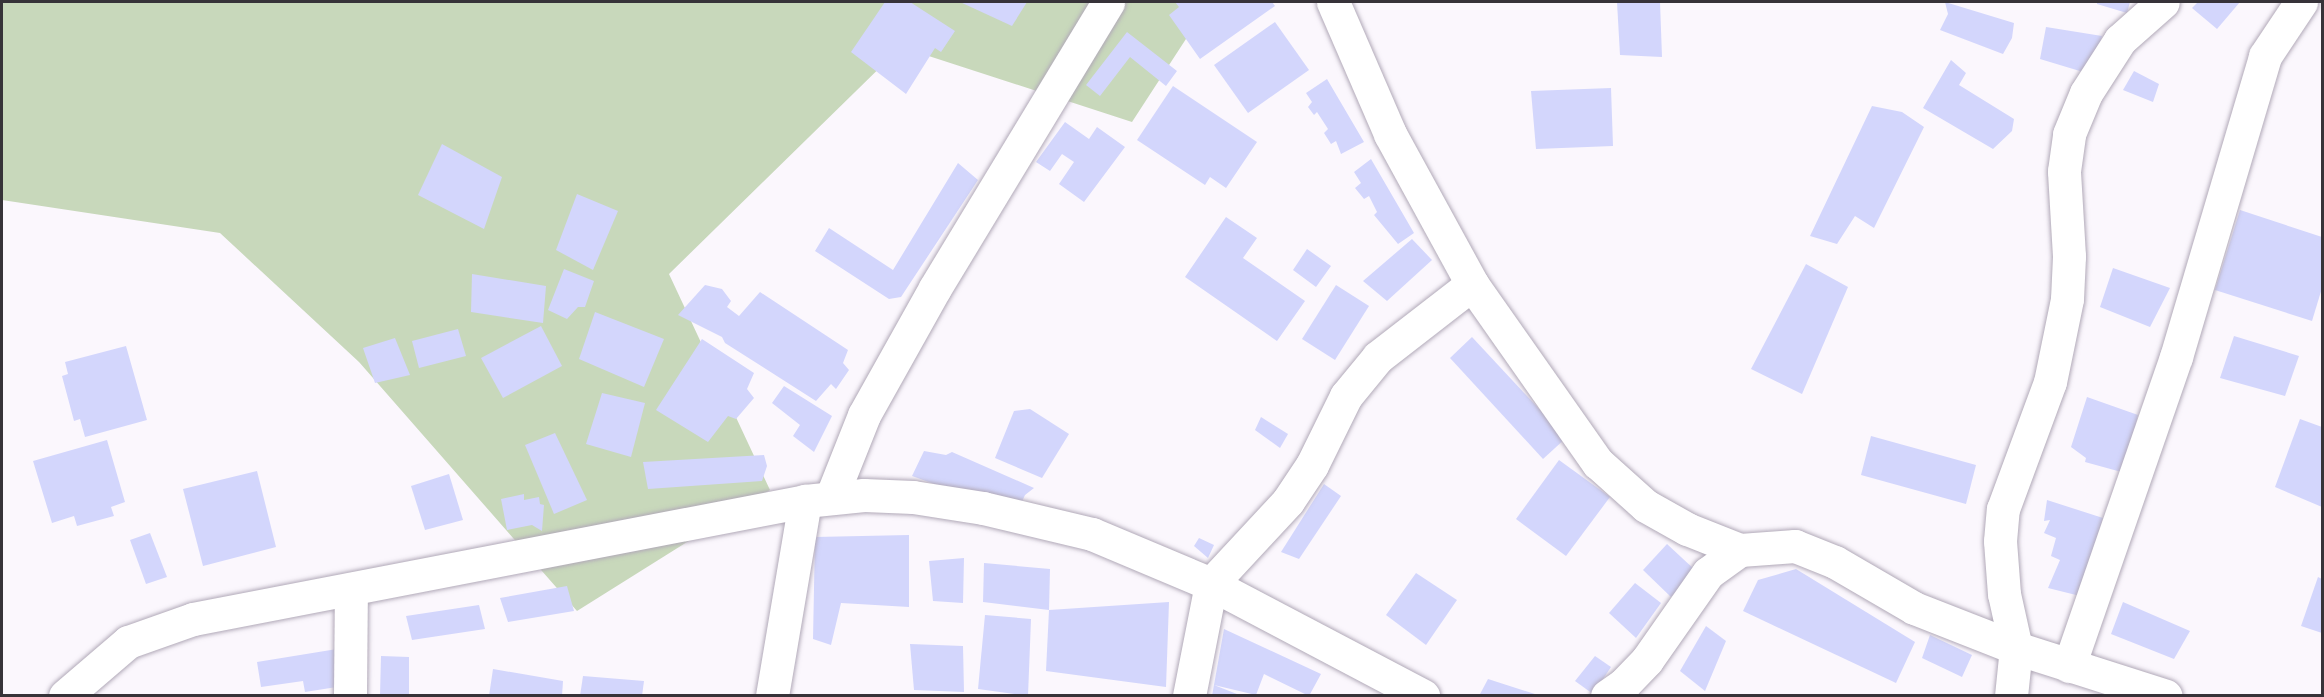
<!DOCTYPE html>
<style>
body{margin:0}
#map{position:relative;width:2324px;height:697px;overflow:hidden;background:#fbf7fd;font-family:"Archivo Narrow",sans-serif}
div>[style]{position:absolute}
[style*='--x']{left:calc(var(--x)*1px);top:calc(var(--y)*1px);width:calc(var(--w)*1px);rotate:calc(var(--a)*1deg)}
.green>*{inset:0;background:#c8d8bb}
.building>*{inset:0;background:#d3d6fc}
.roads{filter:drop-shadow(0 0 2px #b1a9b8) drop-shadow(0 0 2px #b1a9b8)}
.street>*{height:33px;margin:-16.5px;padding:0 16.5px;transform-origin:16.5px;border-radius:16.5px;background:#fff}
span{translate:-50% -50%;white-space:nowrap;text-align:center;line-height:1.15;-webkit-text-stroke:4.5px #fff;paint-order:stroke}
.frame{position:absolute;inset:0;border:3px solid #373339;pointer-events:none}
</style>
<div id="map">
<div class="green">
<i style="clip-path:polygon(2px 2px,1210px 2px,1132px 122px,901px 47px,669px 274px,770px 490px,577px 611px,359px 362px,220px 233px,2px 200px)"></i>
</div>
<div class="building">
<i style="clip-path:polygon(885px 2px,910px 2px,955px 31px,941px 52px,935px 48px,906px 94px,851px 52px)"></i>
<i style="clip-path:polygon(960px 2px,1027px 2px,1012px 26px)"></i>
<i style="clip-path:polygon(1175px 2px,1272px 2px,1275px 6px,1200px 59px,1169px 15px,1179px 7px)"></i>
<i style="clip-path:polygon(1617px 2px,1660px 2px,1662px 57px,1620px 55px)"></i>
<i style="clip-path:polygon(1945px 2px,2014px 23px,2012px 38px,2003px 54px,1940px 30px,1948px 14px)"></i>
<i style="clip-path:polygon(2097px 2px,2130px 2px,2127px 13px,2097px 4px)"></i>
<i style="clip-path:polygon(2198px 2px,2240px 2px,2217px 29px,2192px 8px)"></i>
<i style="clip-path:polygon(1275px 22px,1309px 70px,1248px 113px,1214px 65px)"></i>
<i style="clip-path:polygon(2046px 27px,2102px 36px,2093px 75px,2040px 59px)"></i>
<i style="clip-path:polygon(1127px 32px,1177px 71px,1166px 86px,1130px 57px,1100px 96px,1086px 85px)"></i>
<i style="clip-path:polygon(1951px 60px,1966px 73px,1959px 85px,2014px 119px,2012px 131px,1993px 149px,1923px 108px)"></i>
<i style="clip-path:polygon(2134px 71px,2159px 84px,2153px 102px,2123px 90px)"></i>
<i style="clip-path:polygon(1327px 79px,1364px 142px,1341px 154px,1336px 141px,1331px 144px,1324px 133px,1328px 129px,1317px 112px,1314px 115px,1308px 107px,1312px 102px,1306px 93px)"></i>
<i style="clip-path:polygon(1173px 86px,1257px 142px,1226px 188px,1210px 177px,1205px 185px,1137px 140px)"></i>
<i style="clip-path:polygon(1611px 88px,1613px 146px,1536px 149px,1531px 91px)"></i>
<i style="clip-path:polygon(1872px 106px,1902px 112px,1924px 127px,1874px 228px,1855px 216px,1837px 244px,1810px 236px)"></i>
<i style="clip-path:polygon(1065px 122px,1089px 139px,1097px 127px,1125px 147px,1084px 202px,1059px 184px,1074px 162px,1062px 154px,1050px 171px,1036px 162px)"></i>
<i style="clip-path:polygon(442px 144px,502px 177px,484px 229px,418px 195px)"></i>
<i style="clip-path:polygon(1371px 159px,1414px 233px,1398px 244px,1374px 215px,1377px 212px,1369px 196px,1364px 199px,1355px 188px,1361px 183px,1354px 172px)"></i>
<i style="clip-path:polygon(958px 163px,978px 180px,901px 297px,889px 299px,815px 251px,829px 228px,893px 270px)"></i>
<i style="clip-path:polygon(577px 194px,618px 211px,593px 270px,556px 250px)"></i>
<i style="clip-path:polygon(2240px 210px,2322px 237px,2322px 288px,2312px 321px,2215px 290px)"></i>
<i style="clip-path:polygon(1226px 217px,1257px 238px,1243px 258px,1305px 301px,1277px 341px,1185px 277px)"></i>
<i style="clip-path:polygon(1412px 239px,1432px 260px,1387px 301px,1363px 281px)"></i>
<i style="clip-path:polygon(1307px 249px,1331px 266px,1316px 287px,1293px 270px)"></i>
<i style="clip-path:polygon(1806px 264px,1848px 287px,1802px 394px,1751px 369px)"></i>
<i style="clip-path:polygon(2113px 268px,2170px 288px,2150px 327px,2100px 307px)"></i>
<i style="clip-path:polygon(564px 269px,594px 281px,585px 307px,578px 307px,567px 319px,548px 310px)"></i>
<i style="clip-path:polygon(472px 274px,546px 286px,543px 323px,471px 312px)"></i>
<i style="clip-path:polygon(705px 285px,722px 289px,731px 301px,727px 307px,739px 316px,760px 292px,848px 350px,843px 363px,849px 370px,836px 389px,831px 384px,816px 401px,725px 343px,722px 337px,678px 315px)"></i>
<i style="clip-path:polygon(1336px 285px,1369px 306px,1335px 360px,1302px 339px)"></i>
<i style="clip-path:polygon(595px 312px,664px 339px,644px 387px,579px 359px)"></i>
<i style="clip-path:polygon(541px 326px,562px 366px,503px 398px,481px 358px)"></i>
<i style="clip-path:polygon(458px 329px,466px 356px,419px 368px,412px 341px)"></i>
<i style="clip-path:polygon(2234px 336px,2299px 356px,2285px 396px,2220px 378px)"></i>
<i style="clip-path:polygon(1472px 337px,1566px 438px,1543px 459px,1450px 358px)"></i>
<i style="clip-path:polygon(395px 338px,410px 375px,375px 383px,363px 348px)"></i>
<i style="clip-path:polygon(702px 339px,754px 373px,747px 389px,754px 398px,736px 419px,728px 416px,708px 442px,656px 410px)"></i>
<i style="clip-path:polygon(126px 346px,147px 420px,85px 437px,80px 419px,74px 421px,62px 376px,68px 374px,65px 362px)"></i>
<i style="clip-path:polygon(784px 386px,832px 416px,814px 452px,793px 436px,800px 425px,772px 403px)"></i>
<i style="clip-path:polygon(602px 393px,645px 403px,631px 457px,586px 444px)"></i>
<i style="clip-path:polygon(2087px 397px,2138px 415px,2125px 473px,2085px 462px,2086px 458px,2071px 447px)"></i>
<i style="clip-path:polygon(1030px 409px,1069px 434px,1042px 478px,995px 458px,1014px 411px)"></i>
<i style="clip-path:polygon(1261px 417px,1288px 434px,1280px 448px,1255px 430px)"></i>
<i style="clip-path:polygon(2300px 419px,2322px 427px,2322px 507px,2275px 487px)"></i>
<i style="clip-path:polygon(555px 433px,587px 500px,554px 514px,525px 445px)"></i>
<i style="clip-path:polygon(1871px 436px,1976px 465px,1966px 504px,1861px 475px)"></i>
<i style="clip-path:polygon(107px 440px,125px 502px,111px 507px,114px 516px,77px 526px,74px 516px,52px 523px,33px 461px)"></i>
<i style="clip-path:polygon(924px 451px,946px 455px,952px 452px,1034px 488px,1025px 495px,1019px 508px,937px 485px,912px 476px)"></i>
<i style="clip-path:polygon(764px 455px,767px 466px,762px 481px,648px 489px,643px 462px)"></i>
<i style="clip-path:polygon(1559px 460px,1610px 497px,1566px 556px,1516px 519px)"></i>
<i style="clip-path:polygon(257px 471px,276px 547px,203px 566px,183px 489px)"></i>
<i style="clip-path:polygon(449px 474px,463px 520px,425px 530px,411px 486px)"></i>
<i style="clip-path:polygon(1324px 484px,1341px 496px,1299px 559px,1281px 552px)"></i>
<i style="clip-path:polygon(524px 494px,524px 500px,539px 497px,540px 504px,544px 505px,542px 531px,532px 525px,507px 530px,501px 499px)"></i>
<i style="clip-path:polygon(2047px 500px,2103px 518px,2080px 596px,2048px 588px,2060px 560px,2051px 556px,2056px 538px,2044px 533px,2050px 520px,2044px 521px)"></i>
<i style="clip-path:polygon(150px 533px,167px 577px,146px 584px,130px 540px)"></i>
<i style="clip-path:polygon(909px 535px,909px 607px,841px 603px,831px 645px,813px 639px,815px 537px)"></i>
<i style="clip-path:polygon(1199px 538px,1214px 545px,1208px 558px,1194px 546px)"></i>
<i style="clip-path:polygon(1667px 544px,1695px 570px,1671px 597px,1643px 570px)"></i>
<i style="clip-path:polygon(964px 558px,963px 603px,933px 601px,929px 561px)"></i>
<i style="clip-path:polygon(984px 563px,1050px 569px,1049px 610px,983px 602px)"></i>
<i style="clip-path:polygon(1796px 569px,1915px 642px,1896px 683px,1743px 611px,1758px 580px)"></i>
<i style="clip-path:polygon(1416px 573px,1457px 600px,1426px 645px,1386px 615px)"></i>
<i style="clip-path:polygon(2318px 577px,2322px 579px,2322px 633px,2301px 626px)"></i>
<i style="clip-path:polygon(1635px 583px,1661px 603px,1636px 638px,1609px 613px)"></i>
<i style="clip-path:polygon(567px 586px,574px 611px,508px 622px,500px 598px)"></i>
<i style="clip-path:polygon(1169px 602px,1166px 687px,1046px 671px,1049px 610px)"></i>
<i style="clip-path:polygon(2123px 602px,2190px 631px,2174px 659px,2111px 634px)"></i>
<i style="clip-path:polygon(479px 605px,485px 629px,412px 640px,406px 616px)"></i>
<i style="clip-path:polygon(985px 615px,1031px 619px,1028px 696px,978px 689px)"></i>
<i style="clip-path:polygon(1706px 626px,1726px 641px,1705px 691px,1680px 671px)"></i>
<i style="clip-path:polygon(1224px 629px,1321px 674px,1309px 696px,1264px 674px,1256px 695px,1214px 685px,1242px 696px,1212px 696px)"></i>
<i style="clip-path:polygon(1930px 635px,1972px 655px,1962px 677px,1922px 658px)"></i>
<i style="clip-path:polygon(910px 644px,963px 646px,964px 692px,914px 690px)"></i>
<i style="clip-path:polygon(337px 649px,343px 686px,305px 692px,303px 681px,261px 687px,257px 662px)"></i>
<i style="clip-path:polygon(381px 656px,409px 657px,409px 696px,380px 696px)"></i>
<i style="clip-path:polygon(1595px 656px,1611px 667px,1593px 694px,1575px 681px)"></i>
<i style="clip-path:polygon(493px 669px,563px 681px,562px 696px,489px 696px)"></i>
<i style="clip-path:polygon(583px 676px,644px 681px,642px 696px,580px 696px)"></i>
<i style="clip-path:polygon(1488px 679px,1538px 695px,1538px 696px,1479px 696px)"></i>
</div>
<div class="roads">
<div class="street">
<i style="--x:1333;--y:2;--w:144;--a:66.6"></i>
<i style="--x:1390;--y:134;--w:171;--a:61.3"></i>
<i style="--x:1472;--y:284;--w:219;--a:54.9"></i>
<i style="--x:1598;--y:463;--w:64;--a:41.9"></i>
<i style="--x:1646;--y:506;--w:47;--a:29.3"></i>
<i style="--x:1687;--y:529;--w:57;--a:21.6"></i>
<i style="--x:831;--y:498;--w:89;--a:-68.3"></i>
<i style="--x:864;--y:415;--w:145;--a:-60.8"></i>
<i style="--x:935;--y:288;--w:334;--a:-58.8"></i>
<i style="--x:2069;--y:666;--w:327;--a:-70.9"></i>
<i style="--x:2176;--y:357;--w:314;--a:-73.5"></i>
<i style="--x:2265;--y:56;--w:65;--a:-56.3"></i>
<i style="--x:65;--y:696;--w:83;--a:-40.6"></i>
<i style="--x:128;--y:642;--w:69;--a:-19.5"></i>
<i style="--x:193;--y:619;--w:623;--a:-10.91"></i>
<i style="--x:805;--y:501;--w:59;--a:-5.8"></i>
<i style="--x:864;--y:495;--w:49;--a:2.3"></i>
<i style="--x:913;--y:497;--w:71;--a:8.9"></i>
<i style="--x:983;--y:508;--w:112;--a:13.4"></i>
<i style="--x:1092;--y:534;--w:129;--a:22.8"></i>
<i style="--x:1211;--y:584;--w:240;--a:27.8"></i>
<i style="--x:350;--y:696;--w:107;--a:-89.5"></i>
<i style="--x:772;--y:696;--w:198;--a:-80.4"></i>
<i style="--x:1189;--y:696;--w:114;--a:-78.9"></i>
<i style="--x:1211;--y:584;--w:113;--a:-47.1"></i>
<i style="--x:1288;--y:501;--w:43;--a:-56.3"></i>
<i style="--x:1312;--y:465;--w:77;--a:-63.8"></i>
<i style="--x:1346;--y:396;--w:50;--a:-50.6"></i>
<i style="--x:1378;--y:357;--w:119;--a:-37.8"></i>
<i style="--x:1607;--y:696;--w:21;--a:-35"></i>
<i style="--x:1624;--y:684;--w:33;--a:-46"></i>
<i style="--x:1647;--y:660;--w:106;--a:-55"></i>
<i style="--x:1708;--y:573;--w:39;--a:-36"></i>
<i style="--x:1740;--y:550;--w:55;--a:-4.2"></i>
<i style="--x:1795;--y:546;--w:43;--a:21.8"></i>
<i style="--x:1835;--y:562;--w:91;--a:30.2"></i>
<i style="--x:1914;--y:608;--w:110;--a:21.4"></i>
<i style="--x:2016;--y:648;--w:157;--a:17.7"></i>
<i style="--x:2011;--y:696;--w:48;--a:-84.1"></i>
<i style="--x:2016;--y:648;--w:55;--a:-102.5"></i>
<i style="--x:2004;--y:594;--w:53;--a:-94.3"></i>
<i style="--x:2000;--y:541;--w:32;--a:-85"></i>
<i style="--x:2003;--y:509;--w:135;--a:-69.7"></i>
<i style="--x:2050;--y:382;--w:85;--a:-78.4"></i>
<i style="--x:2067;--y:299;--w:43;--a:-87.3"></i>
<i style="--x:2069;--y:256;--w:85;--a:-93.4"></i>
<i style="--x:2064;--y:171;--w:37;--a:-82"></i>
<i style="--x:2069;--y:134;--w:44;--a:-67.5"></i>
<i style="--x:2086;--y:93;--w:63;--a:-57.3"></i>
<i style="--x:2120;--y:40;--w:57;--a:-41.5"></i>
</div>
</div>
<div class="frame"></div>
</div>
